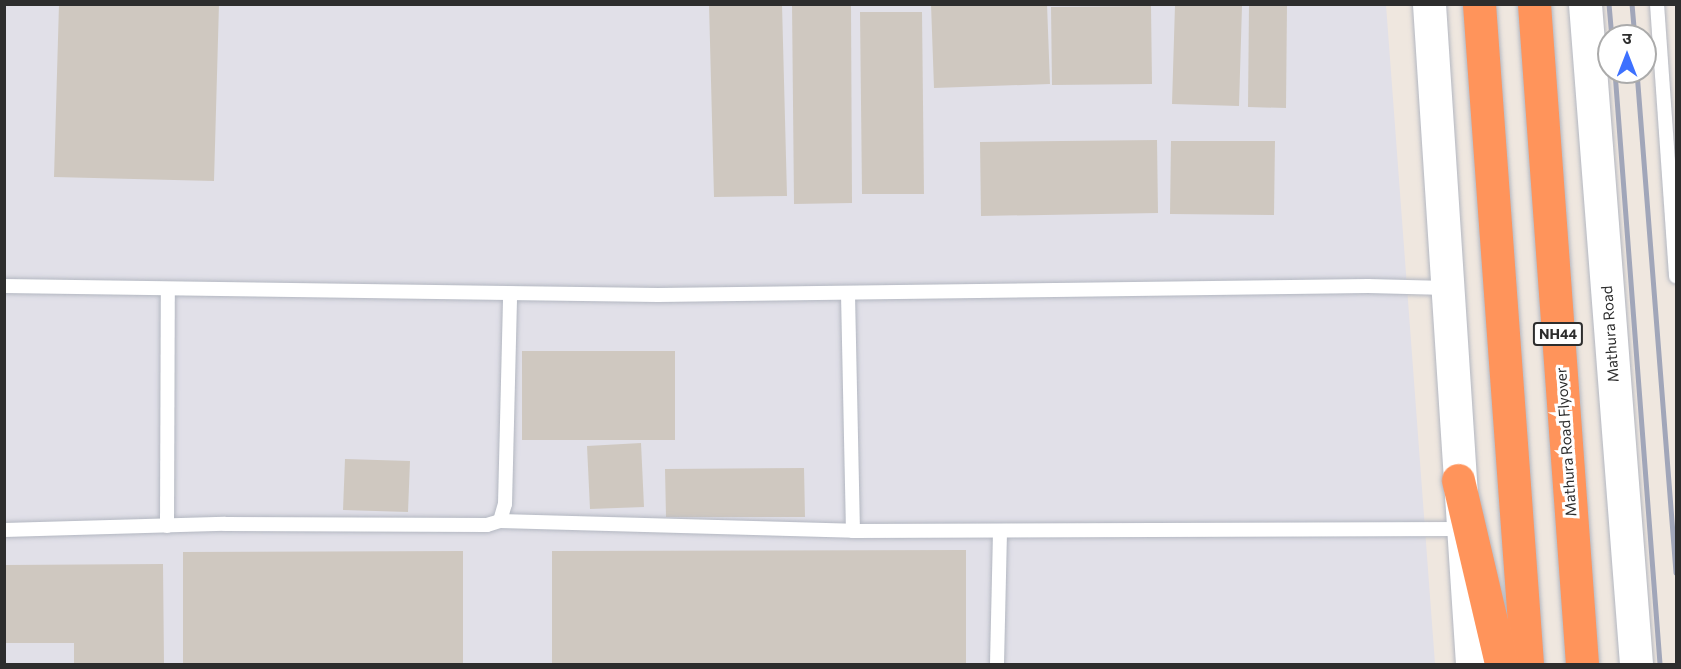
<!DOCTYPE html>
<meta charset="utf-8">
<style>
body{margin:0}
#map{position:relative;width:1681px;height:669px;overflow:hidden;background:#efe7df;font-family:Commissioner,"Noto Sans Devanagari",sans-serif}
div>[style]{position:absolute}
[style*='--x']{left:calc(var(--x)*1px);top:calc(var(--y)*1px);width:calc(var(--w)*1px);rotate:calc(var(--a)*1deg)}
.industrial>*{inset:0;background:#e1e0e8}
.building>*{inset:0;background:#cfc8c0}
.roads{filter:drop-shadow(0 0 2px #b3b7c1) drop-shadow(0 0 2px #b3b7c1)}
.lane>*{height:14px;margin:-7px;padding:0 7px;transform-origin:7px;border-radius:7px;background:#fff}
.secondary>*{height:33px;margin:-16.5px;padding:0 16.5px;transform-origin:16.5px;border-radius:16.5px;background:#fff}
.highway>*{height:33px;margin:-16.5px;padding:0 16.5px;transform-origin:16.5px;border-radius:16.5px;background:#ff945b}
.rail>*{height:4.5px;margin:-2.25px;padding:0 2.25px;transform-origin:2.25px;border-radius:2.25px;background:#a1a6b9}
span{translate:-50% -50%;white-space:nowrap;text-align:center;line-height:1.15;-webkit-text-stroke:6px #fff;paint-order:stroke}
.shield-label span{padding:2px 4px;background:#fff;border:2px solid;border-radius:4px;-webkit-text-stroke-width:0}
.shield-label{font-size:14px;color:#2d2d2d;font-weight:700}
.street-label{font-size:15px;color:#2d2d2d}
.frame{position:absolute;inset:0;border:6px solid #2d2d2d;pointer-events:none}
.north{position:absolute;left:1597px;top:24px;width:60px;height:60px;box-sizing:border-box;background:#fff;border:2px solid #ababab;border-radius:50%;rotate:0deg;font-size:16px;font-weight:700;line-height:24px;text-align:center;color:#2d2d2d}
.north::after{content:'';display:block;margin:auto;width:21px;height:27px;background:#3d71ff;clip-path:polygon(50% 0,100% 100%,50% 72%,0 100%)}
</style>
<div id="map">
<div class="industrial">
<i style="clip-path:polygon(4px 5px,1386px 5px,1435px 664px,5px 664px)"></i>
</div>
<div class="building">
<i style="clip-path:polygon(59px 4px,219px 4px,214px 181px,54px 177px)"></i>
<i style="clip-path:polygon(709px 4px,782px 4px,787px 196px,714px 197px)"></i>
<i style="clip-path:polygon(792px 4px,851px 4px,852px 203px,794px 204px)"></i>
<i style="clip-path:polygon(931px 4px,1047px 4px,1050px 84px,934px 88px)"></i>
<i style="clip-path:polygon(1249px 4px,1287px 5px,1286px 108px,1248px 107px)"></i>
<i style="clip-path:polygon(1175px 5px,1242px 6px,1239px 106px,1172px 104px)"></i>
<i style="clip-path:polygon(1151px 6px,1152px 84px,1052px 85px,1051px 7px)"></i>
<i style="clip-path:polygon(860px 12px,922px 12px,924px 194px,862px 194px)"></i>
<i style="clip-path:polygon(1157px 140px,1158px 213px,981px 216px,980px 142px)"></i>
<i style="clip-path:polygon(1171px 141px,1275px 141px,1274px 215px,1170px 214px)"></i>
<i style="clip-path:polygon(522px 351px,675px 351px,675px 440px,522px 440px)"></i>
<i style="clip-path:polygon(641px 443px,644px 507px,590px 509px,587px 446px)"></i>
<i style="clip-path:polygon(345px 459px,410px 461px,408px 512px,343px 510px)"></i>
<i style="clip-path:polygon(804px 468px,805px 517px,666px 517px,665px 469px)"></i>
<i style="clip-path:polygon(966px 550px,966px 664px,552px 664px,552px 551px)"></i>
<i style="clip-path:polygon(463px 551px,463px 664px,183px 664px,183px 552px)"></i>
<i style="clip-path:polygon(163px 564px,164px 664px,74px 664px,74px 643px,4px 643px,4px 565px)"></i>
</div>
<div class="roads">
<div class="lane">
<i style="--x:1657;--y:4;--w:273;--a:86"></i>
<i style="--x:4;--y:286;--w:654;--a:0.79"></i>
<i style="--x:658;--y:295;--w:710;--a:-0.73"></i>
<i style="--x:1368;--y:286;--w:79;--a:1.5"></i>
<i style="--x:848;--y:294;--w:237;--a:88.8"></i>
<i style="--x:500;--y:521;--w:353;--a:1.6"></i>
<i style="--x:853;--y:531;--w:609;--a:-0.19"></i>
<i style="--x:167;--y:526;--w:237;--a:-89.8"></i>
<i style="--x:4;--y:530;--w:221;--a:-1.6"></i>
<i style="--x:225;--y:524;--w:262;--a:0.2"></i>
<i style="--x:487;--y:525;--w:14;--a:-17"></i>
<i style="--x:500;--y:521;--w:18;--a:-74"></i>
<i style="--x:505;--y:504;--w:211;--a:-88.6"></i>
<i style="--x:997;--y:664;--w:133;--a:-88.7"></i>
</div>
<div class="secondary">
<i style="--x:1429;--y:4;--w:661;--a:86.27"></i>
<i style="--x:1585;--y:4;--w:662;--a:85.58"></i>
</div>
<div class="highway">
<i style="--x:1479;--y:4;--w:662;--a:85.84"></i>
<i style="--x:1534;--y:4;--w:662;--a:85.84"></i>
<i style="--x:1458;--y:480;--w:189;--a:76.8"></i>
</div>
</div>
<div class="rail">
<i style="--x:1609;--y:4;--w:32;--a:85"></i>
<i style="--x:1632;--y:4;--w:32;--a:85"></i>
<i style="--x:1615;--y:72;--w:594;--a:85.65"></i>
<i style="--x:1637;--y:72;--w:502;--a:85.54"></i>
</div>
<div class="shield-label">
<span style="left:1558px;top:334px">NH44</span>
</div>
<div class="street-label">
<span style="left:1610px;top:334px;rotate:-94deg">Mathura Road</span>
<span style="left:1566px;top:442px;rotate:-94deg">Mathura Road Flyover</span>
</div>
<div class="frame"></div>
<div class="north">उ</div>
</div>
